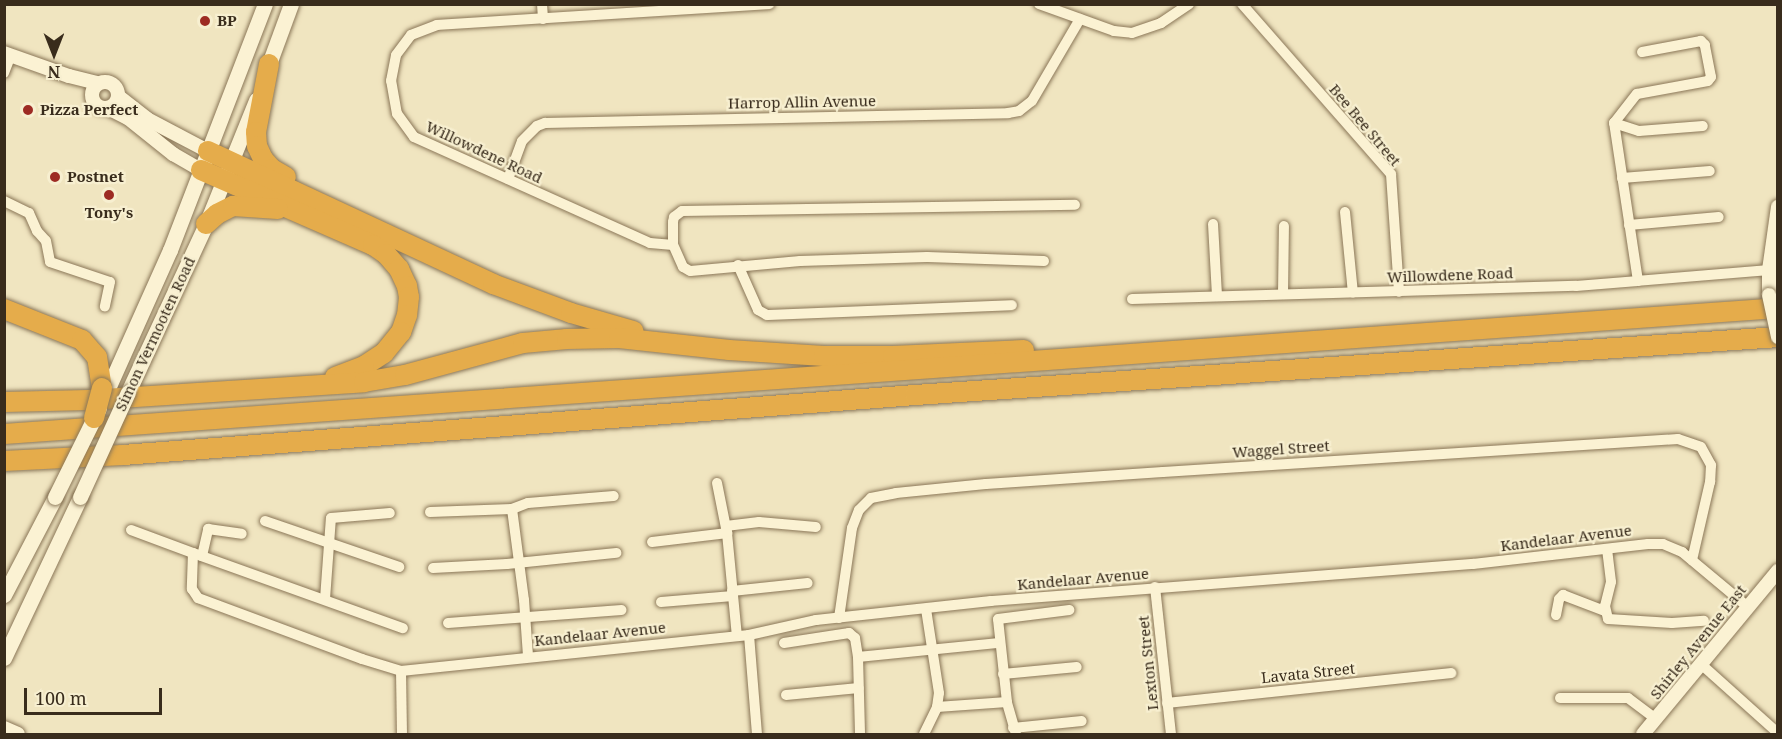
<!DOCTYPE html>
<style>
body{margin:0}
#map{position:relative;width:1782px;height:739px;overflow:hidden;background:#f0e5c0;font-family:"Noto Serif",serif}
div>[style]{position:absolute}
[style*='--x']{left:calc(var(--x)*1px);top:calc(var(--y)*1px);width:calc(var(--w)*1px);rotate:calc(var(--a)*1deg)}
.roads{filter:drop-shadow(0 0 2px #8a7657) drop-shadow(0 0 2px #8a7657)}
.minor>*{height:10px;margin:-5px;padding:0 5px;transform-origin:5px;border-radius:5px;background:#fbf2d3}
.tertiary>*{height:14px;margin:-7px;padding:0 7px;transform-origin:7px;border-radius:7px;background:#fbf2d3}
.tertiary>.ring{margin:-7px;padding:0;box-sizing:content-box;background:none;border:14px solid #fbf2d3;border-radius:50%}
.secondary>*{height:15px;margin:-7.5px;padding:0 7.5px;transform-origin:7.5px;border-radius:7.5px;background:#fbf2d3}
.motorway>*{height:20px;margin:-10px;padding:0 10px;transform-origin:10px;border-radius:10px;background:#e5ac4b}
.bridges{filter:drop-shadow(0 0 2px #8a7657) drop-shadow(0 0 2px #8a7657)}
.tertiary-bridge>*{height:14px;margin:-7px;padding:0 7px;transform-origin:7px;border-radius:7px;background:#fbf2d3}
.secondary-bridge>*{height:15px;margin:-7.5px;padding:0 7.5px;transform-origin:7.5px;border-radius:7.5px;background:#fbf2d3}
.motorway-bridge>*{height:20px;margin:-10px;padding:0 10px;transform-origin:10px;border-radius:10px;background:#e5ac4b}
.dots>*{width:16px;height:16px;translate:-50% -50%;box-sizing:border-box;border:3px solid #f7efd0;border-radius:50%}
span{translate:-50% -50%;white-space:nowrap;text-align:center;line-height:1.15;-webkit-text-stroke:4.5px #f7efd0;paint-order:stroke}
.poi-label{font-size:15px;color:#392c1c;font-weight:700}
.left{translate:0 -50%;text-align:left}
.street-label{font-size:15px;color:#392c1c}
.frame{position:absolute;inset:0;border:6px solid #392c1c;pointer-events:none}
.north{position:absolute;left:24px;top:24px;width:60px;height:60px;-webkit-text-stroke:4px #f7efd0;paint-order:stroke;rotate:180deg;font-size:16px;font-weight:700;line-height:24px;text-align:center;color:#392c1c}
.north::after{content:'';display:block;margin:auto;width:21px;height:27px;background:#392c1c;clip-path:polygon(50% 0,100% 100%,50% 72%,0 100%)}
.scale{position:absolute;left:24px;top:688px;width:138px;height:27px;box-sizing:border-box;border:3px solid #392c1c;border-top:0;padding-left:8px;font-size:18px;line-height:21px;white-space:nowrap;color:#392c1c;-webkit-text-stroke:4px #f7efd0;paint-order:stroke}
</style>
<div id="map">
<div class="roads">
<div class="minor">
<i style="--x:542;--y:4;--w:15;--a:86"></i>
<i style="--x:1039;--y:4;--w:80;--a:19.8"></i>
<i style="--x:1114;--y:31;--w:18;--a:6"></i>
<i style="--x:1132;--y:33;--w:31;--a:-19"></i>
<i style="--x:1161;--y:23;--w:34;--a:-34"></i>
<i style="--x:1242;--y:4;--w:226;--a:48.8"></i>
<i style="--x:1391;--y:174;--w:118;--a:86.1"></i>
<i style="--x:4;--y:73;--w:19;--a:-69"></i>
<i style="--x:1614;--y:123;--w:26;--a:18"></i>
<i style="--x:1639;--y:131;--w:64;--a:-4.5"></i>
<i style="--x:1622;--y:178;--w:88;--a:-4.5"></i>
<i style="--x:508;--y:179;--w:40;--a:-69.8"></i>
<i style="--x:522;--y:141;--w:21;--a:-45"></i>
<i style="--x:537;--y:126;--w:9;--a:-21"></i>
<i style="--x:545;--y:123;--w:463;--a:-1.2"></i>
<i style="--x:1008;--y:113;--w:11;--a:-10"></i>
<i style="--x:1019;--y:111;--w:16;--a:-38"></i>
<i style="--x:1032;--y:101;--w:95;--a:-59.7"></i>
<i style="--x:4;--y:201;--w:28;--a:26"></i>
<i style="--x:29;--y:213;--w:20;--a:66"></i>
<i style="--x:37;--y:231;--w:13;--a:48"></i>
<i style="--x:46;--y:241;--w:21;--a:79"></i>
<i style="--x:50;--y:262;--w:63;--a:18.4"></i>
<i style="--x:110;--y:282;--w:25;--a:102"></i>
<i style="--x:1345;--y:212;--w:81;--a:84.4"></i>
<i style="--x:1213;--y:224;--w:72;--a:86.8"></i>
<i style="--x:1629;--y:225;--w:90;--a:-5.1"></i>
<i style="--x:673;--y:245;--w:23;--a:-175"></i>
<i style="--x:650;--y:243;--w:259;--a:-155.8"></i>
<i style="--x:414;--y:137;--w:29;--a:-126"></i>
<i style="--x:397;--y:114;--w:34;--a:-100"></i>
<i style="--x:391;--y:81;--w:26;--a:-79"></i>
<i style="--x:396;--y:55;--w:25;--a:-53"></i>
<i style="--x:411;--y:35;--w:28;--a:-21"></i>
<i style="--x:437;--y:25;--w:333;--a:-3.6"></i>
<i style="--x:1044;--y:261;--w:117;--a:-178"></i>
<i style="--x:927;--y:257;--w:127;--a:178.2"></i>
<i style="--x:800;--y:261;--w:110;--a:174.8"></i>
<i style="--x:690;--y:271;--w:8;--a:-150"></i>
<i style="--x:683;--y:267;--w:24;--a:-114"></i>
<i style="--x:673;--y:245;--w:23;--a:-90"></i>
<i style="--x:673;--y:222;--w:5;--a:-79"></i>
<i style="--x:674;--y:217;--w:10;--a:-37"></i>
<i style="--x:682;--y:211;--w:393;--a:-0.9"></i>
<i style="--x:738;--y:265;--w:49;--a:66"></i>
<i style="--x:758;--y:310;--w:10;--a:29"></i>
<i style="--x:767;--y:315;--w:245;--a:-2.3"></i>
<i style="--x:1638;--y:281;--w:160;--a:-98.6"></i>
<i style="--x:1614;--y:123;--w:37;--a:-52"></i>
<i style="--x:1637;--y:94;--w:72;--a:-10.4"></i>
<i style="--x:1708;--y:81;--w:5;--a:-53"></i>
<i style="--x:1711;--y:77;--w:33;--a:-101"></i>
<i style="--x:1705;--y:45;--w:6;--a:-135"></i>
<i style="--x:1701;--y:41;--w:60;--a:169.4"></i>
<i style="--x:1283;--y:294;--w:68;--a:-89.2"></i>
<i style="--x:1132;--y:299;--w:444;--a:-1.7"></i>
<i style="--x:1576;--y:286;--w:194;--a:-4.7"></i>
<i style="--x:717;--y:483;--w:51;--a:78.7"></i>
<i style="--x:727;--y:533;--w:103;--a:84.5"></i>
<i style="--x:512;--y:509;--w:17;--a:-21"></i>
<i style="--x:528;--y:503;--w:86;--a:-4.7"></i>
<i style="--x:430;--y:512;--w:82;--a:-2.1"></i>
<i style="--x:512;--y:509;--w:92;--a:82.5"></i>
<i style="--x:524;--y:600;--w:56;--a:85.9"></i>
<i style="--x:265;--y:521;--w:142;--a:18.9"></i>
<i style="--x:726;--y:526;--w:33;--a:-7"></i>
<i style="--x:759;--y:522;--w:57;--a:5"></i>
<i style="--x:131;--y:530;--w:66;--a:20.4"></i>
<i style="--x:193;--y:553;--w:36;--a:92"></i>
<i style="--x:192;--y:589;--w:11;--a:56"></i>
<i style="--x:198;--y:598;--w:175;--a:20.4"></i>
<i style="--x:362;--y:659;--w:41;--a:17.1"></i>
<i style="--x:401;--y:671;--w:350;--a:-5.9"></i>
<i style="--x:749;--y:635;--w:69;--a:-12.6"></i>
<i style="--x:816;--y:620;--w:176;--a:-6.2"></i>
<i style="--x:991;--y:601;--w:483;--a:-4.4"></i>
<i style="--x:1473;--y:564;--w:176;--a:-6.5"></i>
<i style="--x:1648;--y:544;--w:15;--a:0"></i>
<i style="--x:1663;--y:544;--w:21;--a:23"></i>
<i style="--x:1682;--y:552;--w:86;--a:39.8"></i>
<i style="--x:652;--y:542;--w:76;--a:-6.8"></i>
<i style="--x:1607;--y:549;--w:33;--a:83"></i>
<i style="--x:1611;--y:582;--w:25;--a:104"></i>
<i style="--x:1605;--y:606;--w:13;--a:77"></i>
<i style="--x:1608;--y:619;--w:64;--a:3.6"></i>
<i style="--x:1672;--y:623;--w:32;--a:-4"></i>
<i style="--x:193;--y:553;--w:223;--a:19.7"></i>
<i style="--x:202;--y:556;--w:28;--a:-77"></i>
<i style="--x:208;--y:529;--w:34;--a:8"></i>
<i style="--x:433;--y:568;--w:74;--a:-3.1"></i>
<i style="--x:507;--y:564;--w:110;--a:-5.8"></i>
<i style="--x:1155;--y:587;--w:148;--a:83.8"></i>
<i style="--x:732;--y:591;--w:76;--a:-6"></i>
<i style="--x:325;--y:599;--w:81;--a:-85.8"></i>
<i style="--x:331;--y:518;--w:59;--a:-4.8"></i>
<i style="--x:661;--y:602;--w:72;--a:-4.8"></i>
<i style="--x:1556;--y:615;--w:16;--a:-79"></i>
<i style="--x:1559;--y:599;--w:6;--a:-45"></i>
<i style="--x:1563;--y:595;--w:45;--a:20.9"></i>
<i style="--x:839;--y:618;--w:91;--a:-81.8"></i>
<i style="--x:852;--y:528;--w:19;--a:-69"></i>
<i style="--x:859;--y:510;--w:17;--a:-45"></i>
<i style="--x:871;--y:498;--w:25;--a:-11"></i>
<i style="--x:896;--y:493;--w:90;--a:-5.7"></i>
<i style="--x:986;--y:484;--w:177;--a:-3.9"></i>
<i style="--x:1163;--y:472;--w:516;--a:-3.67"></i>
<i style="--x:1678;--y:439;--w:24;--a:19"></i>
<i style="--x:1701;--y:447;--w:21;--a:61"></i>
<i style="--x:1711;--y:465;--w:17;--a:93"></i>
<i style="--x:1710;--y:482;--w:80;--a:103"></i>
<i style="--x:448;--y:623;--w:174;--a:-4.3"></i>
<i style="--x:749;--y:635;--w:99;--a:85.4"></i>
<i style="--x:784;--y:643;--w:66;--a:-8.7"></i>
<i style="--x:849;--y:633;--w:8;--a:40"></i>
<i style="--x:855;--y:638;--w:19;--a:81"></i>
<i style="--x:858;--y:657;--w:142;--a:-5.7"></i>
<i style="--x:858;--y:657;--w:77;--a:88.5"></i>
<i style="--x:1701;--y:664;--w:103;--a:41.9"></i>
<i style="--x:401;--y:671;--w:63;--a:89.1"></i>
<i style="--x:1003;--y:674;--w:74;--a:-5.4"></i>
<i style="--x:786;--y:695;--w:73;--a:-5.5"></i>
<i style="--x:1560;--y:698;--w:68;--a:0"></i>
<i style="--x:1628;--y:698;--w:35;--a:37"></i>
<i style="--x:1167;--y:703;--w:286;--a:-6"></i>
<i style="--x:937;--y:707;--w:70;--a:-4.1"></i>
<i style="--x:1013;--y:728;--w:69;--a:-5.8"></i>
<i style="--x:924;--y:734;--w:30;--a:-64"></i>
<i style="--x:937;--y:707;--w:14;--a:-82"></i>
<i style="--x:939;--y:693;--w:85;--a:-98.8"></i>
<i style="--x:1016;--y:734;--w:33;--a:-106"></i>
<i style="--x:1007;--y:702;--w:83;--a:-96.2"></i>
<i style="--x:998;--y:619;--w:72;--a:-7.2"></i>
</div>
<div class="tertiary">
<i style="--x:4;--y:53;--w:69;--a:19.5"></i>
<i style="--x:69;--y:76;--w:30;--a:14"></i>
<i class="ring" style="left:92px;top:82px;width:12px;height:12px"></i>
<i style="--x:118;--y:96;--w:37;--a:38"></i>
<i style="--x:147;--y:119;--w:69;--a:27.7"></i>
<i style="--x:108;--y:108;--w:22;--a:27"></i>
<i style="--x:128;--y:118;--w:58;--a:38.7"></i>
<i style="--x:173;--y:154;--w:32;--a:30"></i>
<i style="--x:1769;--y:295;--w:25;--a:-90"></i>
<i style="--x:1769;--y:270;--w:64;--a:-81.9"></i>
<i style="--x:4;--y:728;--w:15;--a:23"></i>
<i style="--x:1643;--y:734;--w:212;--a:-50.4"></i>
</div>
<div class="secondary">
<i style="--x:266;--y:72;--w:72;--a:-69.8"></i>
<i style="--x:128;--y:392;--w:185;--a:-65.1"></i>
<i style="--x:206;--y:224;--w:134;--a:-68"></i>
<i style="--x:106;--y:393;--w:157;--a:-65.9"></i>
<i style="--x:170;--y:250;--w:264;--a:-68.9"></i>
<i style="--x:4;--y:595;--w:110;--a:-62.5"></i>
<i style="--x:4;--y:658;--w:178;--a:-64.7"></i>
</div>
<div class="motorway">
<i style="--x:269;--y:64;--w:69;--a:100.8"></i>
<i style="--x:256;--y:132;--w:14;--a:86"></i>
<i style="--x:257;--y:146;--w:14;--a:65"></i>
<i style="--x:263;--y:159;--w:13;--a:48"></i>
<i style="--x:272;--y:169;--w:16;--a:30"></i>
<i style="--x:208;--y:151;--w:315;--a:25"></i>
<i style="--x:493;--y:284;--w:83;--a:20.4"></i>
<i style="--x:571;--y:313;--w:65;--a:16.2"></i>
<i style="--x:201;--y:170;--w:188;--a:23.6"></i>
<i style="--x:373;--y:245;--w:16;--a:35"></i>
<i style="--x:386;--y:254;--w:20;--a:49"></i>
<i style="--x:399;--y:269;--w:19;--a:65"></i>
<i style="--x:407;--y:286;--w:11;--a:80"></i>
<i style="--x:409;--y:297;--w:18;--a:96"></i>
<i style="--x:407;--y:315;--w:18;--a:109"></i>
<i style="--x:401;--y:332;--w:27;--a:129"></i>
<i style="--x:384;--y:353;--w:24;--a:147"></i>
<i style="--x:364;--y:366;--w:31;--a:159"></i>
<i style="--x:206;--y:224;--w:15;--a:-42"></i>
<i style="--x:217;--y:214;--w:18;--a:-27"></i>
<i style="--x:233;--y:206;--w:45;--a:3.8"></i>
<i style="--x:4;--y:309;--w:84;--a:21.7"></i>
<i style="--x:82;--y:340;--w:23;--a:49"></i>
<i style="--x:97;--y:357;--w:31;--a:81"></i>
<i style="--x:4;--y:402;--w:85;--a:-1.3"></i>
<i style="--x:89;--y:400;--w:276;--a:-3.7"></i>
<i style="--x:364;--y:382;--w:42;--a:-9.7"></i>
<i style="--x:405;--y:375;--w:122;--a:-15.2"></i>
<i style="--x:523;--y:343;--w:44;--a:-5.2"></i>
<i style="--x:567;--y:339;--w:52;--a:-1.1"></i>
<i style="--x:619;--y:338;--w:111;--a:6.2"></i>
<i style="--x:729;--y:350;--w:95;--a:3.6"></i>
<i style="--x:824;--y:356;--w:69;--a:0"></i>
<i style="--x:893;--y:356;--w:131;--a:-2.6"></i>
<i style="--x:4;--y:434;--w:1778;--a:-4.06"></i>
<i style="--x:4;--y:461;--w:119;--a:-2.9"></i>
<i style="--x:123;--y:455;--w:794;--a:-4.33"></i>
<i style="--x:915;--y:395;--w:865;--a:-3.84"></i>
</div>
</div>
<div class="bridges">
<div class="tertiary-bridge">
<i style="--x:1769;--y:295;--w:43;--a:77.9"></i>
</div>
<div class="secondary-bridge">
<i style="--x:55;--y:497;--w:99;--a:-63.7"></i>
<i style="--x:80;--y:497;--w:115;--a:-65.4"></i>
</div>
<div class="motorway-bridge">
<i style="--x:94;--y:418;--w:31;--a:-75"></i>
</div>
</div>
<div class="dots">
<i style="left:205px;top:21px;background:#9d2b23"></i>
<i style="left:28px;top:110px;background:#9d2b23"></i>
<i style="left:55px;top:177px;background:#9d2b23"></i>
<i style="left:109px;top:195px;background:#9d2b23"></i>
</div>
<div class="poi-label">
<span class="left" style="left:217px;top:21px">BP</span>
<span class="left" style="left:40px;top:110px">Pizza Perfect</span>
<span class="left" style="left:67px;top:177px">Postnet</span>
<span style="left:109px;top:213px">Tony's</span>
</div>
<div class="street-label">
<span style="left:802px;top:102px;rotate:-1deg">Harrop Allin Avenue</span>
<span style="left:1365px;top:125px;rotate:50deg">Bee Bee Street</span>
<span style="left:484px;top:152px;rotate:25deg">Willowdene Road</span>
<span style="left:1450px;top:275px;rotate:-2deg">Willowdene Road</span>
<span style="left:155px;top:334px;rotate:-65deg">Simon Vermooten Road</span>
<span style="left:1281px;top:449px;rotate:-4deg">Waggel Street</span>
<span style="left:1566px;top:538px;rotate:-7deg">Kandelaar Avenue</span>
<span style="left:1083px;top:579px;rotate:-5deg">Kandelaar Avenue</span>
<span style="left:600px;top:634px;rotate:-6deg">Kandelaar Avenue</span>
<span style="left:1698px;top:642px;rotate:-51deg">Shirley Avenue East</span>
<span style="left:1148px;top:663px;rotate:-96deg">Lexton Street</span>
<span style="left:1308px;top:673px;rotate:-6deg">Lavata Street</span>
</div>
<div class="frame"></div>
<div class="north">N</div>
<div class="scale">100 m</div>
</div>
